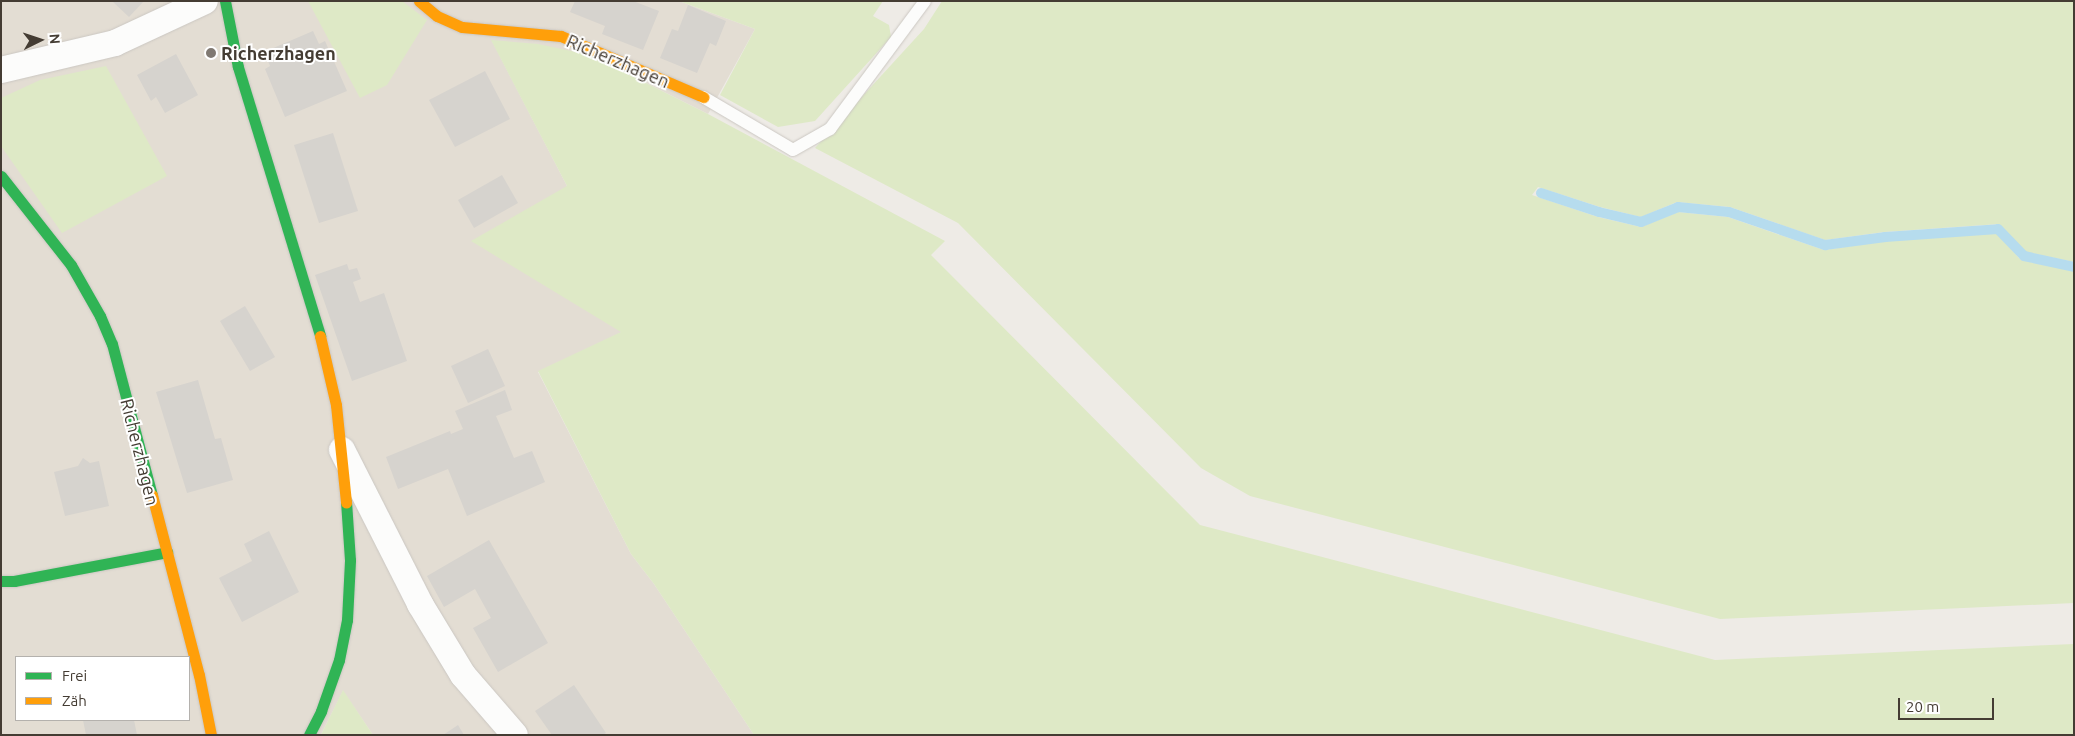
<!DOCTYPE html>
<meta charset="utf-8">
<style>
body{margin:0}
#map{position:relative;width:2075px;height:736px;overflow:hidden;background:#eeebe6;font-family:Ubuntu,sans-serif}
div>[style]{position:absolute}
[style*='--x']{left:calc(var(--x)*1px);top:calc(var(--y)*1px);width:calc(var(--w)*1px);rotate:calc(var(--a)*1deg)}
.residential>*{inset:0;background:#e3ddd3}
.green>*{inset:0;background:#dee9c6}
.stream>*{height:10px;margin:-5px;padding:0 5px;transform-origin:5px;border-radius:5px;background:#b6dcee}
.building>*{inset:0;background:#d6d3ce}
.roads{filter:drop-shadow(0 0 1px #cbc7c2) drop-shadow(0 0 1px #cbc7c2)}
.lane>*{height:12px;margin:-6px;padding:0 6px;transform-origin:6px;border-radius:6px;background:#fcfcfb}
.street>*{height:26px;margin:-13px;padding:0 13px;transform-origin:13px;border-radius:13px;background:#fcfcfb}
.fast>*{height:11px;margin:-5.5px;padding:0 5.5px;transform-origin:5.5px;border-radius:5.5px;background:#30b455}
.slow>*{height:11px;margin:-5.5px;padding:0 5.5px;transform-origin:5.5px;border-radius:5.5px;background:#ff9f0a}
.dots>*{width:14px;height:14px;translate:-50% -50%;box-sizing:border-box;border:2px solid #fff;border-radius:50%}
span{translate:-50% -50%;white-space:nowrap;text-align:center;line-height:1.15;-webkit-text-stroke:4px #fff;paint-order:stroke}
.poi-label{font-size:18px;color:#443c33;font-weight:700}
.left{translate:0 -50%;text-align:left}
.street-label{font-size:18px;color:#443c33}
.frame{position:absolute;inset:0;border:2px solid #443c33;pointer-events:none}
.legend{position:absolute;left:15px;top:656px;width:175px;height:65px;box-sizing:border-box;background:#fff;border:1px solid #b4b1ad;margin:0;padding:6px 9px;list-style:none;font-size:15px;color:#443c33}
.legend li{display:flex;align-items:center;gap:10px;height:25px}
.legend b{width:25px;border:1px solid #b4b1ad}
.north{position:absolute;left:15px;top:15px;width:50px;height:50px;-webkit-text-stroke:4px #fff;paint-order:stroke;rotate:86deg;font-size:14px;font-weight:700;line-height:20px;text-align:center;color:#443c33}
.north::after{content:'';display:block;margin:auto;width:18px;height:22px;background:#443c33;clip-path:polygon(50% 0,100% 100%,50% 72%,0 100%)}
.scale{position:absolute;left:1898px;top:698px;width:96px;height:22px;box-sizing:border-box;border:2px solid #443c33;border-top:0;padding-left:6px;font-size:15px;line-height:18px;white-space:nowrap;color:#443c33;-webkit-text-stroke:4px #fff;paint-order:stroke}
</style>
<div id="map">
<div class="residential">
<i style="clip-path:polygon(evenodd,1px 1px,679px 1px,755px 29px,708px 114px,590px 55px,492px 41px,567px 186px,622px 332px,538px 372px,631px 554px,654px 584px,754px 735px,373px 735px,343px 691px,321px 735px,1px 735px,1px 1px,16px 657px,189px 657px,189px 720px,16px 720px,16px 657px)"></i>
</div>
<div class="green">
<i style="clip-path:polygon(308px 1px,402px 1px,427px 20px,387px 85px,360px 98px)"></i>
<i style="clip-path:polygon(679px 1px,883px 1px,873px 16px,889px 25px,891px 37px,815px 121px,778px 127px,720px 95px,755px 29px)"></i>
<i style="clip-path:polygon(942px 1px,2074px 1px,2074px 262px,2026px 252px,1999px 224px,1884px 232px,1825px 240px,1730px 207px,1677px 202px,1641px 217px,1600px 207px,1538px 187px,1532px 195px,1598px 217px,1641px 227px,1678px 212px,1728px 217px,1824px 250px,1886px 241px,1996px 233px,2021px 260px,2074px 271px,2074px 603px,1720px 619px,1250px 496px,1201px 468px,958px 223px,815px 148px,924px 29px)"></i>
<i style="clip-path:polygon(491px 40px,538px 44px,590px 55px,708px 114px,945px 241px,931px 255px,1200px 525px,1715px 660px,2074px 644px,2074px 735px,754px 735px,654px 584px,631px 554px,538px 371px,621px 332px,471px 241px,567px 186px)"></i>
<i style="clip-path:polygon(106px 66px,167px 176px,62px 233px,1px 146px,1px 98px,40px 80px)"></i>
<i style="clip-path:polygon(343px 690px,373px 735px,321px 735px)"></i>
</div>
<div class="stream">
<i style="--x:1541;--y:193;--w:61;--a:18.1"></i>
<i style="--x:1599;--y:212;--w:43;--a:13.4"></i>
<i style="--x:1641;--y:222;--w:40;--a:-22"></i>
<i style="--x:1678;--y:207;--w:51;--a:5.6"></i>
<i style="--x:1729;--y:212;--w:102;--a:19"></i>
<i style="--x:1825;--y:245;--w:61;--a:-7.6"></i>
<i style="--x:1885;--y:237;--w:113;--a:-4"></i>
<i style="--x:1998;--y:229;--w:37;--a:46"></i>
<i style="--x:2024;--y:256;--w:51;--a:12.4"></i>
</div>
<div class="building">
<i style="clip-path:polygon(112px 1px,144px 1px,129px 17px)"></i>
<i style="clip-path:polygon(575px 1px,633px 1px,659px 11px,643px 50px,602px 34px,605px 26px,570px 12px)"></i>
<i style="clip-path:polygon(688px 5px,726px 21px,716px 46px,710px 43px,697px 73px,660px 58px,672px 29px,678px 31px)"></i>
<i style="clip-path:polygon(313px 31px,319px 44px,325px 41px,347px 91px,285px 117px,265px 69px,270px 66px,264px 52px)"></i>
<i style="clip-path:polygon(176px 54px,198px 95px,165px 113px,156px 97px,151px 101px,137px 75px)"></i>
<i style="clip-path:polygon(485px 71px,510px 119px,455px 147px,429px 100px)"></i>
<i style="clip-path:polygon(333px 133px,358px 211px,319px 223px,294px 145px)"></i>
<i style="clip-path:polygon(502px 175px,518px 203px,474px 228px,458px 200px)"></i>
<i style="clip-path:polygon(347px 264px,349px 270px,357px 268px,361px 279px,353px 282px,360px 302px,384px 293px,407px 361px,352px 381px,315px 275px)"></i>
<i style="clip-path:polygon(245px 306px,275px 357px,250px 371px,220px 321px)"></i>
<i style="clip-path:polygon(488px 349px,505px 386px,468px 403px,451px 366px)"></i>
<i style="clip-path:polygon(198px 380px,215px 439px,221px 438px,233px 480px,187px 493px,156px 392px)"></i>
<i style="clip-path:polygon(505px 390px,512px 410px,496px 416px,514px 458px,532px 451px,545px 482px,467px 516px,448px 469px,398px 489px,386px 457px,450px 431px,451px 434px,463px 429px,455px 411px)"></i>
<i style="clip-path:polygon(83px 458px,90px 463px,99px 461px,109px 506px,65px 516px,54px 472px,78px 466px)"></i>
<i style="clip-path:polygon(269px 531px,299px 592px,242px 622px,219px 578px,252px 561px,244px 544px)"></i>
<i style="clip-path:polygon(489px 540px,548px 643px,498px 672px,473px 628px,491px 618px,475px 589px,444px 607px,427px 576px)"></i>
<i style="clip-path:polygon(574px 685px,606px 733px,603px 735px,552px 735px,535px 711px)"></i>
<i style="clip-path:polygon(83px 720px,134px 720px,137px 735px,86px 735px)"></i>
<i style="clip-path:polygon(458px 725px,464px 735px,443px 735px)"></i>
</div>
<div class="roads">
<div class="lane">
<i style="--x:703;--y:97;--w:104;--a:30.5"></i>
<i style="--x:793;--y:150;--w:43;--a:-29.6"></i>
<i style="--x:830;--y:129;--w:159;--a:-53.4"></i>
</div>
<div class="street">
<i style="--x:1;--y:70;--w:117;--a:-13.3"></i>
<i style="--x:115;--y:43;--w:99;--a:-25"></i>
<i style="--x:342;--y:450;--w:173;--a:63.1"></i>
<i style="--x:420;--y:604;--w:83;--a:58.8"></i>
<i style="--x:463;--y:675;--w:79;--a:49.1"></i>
</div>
<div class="fast">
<i style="--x:225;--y:1;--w:67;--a:78.9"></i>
<i style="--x:238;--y:67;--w:281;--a:73"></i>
<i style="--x:1;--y:176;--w:113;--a:51.8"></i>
<i style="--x:71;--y:265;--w:59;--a:60.4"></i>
<i style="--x:100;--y:316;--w:30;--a:67"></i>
<i style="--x:112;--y:344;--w:156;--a:75.2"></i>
<i style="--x:1;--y:581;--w:13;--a:0"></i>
<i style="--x:14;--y:581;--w:156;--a:-10.7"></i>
<i style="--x:309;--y:735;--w:27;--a:-63"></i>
<i style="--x:321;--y:711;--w:54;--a:-70.6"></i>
<i style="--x:339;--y:660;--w:41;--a:-78.7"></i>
<i style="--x:347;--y:620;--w:60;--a:-87.1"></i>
<i style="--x:350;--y:560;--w:58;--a:-93.9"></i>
</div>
<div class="slow">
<i style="--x:419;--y:1;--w:23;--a:40"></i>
<i style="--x:437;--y:16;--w:27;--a:24"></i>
<i style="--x:462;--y:27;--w:99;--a:5.2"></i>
<i style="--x:561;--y:36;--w:155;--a:23.2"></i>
<i style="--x:320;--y:336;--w:71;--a:76.9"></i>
<i style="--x:336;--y:405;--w:98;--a:84.1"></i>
<i style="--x:152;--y:495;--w:186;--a:75.4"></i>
<i style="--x:199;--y:675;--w:61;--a:78.7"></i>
</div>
</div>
<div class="dots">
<i style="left:211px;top:53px;background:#807972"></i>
</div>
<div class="poi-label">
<span class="left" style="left:221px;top:53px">Richerzhagen</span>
</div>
<div class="street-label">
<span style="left:618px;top:61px;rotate:23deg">Richerzhagen</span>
<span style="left:140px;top:452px;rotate:76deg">Richerzhagen</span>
</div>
<div class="frame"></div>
<ul class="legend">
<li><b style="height:6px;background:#30b455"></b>Frei</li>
<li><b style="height:6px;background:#ff9f0a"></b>Zäh</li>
</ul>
<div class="north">N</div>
<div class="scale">20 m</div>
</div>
